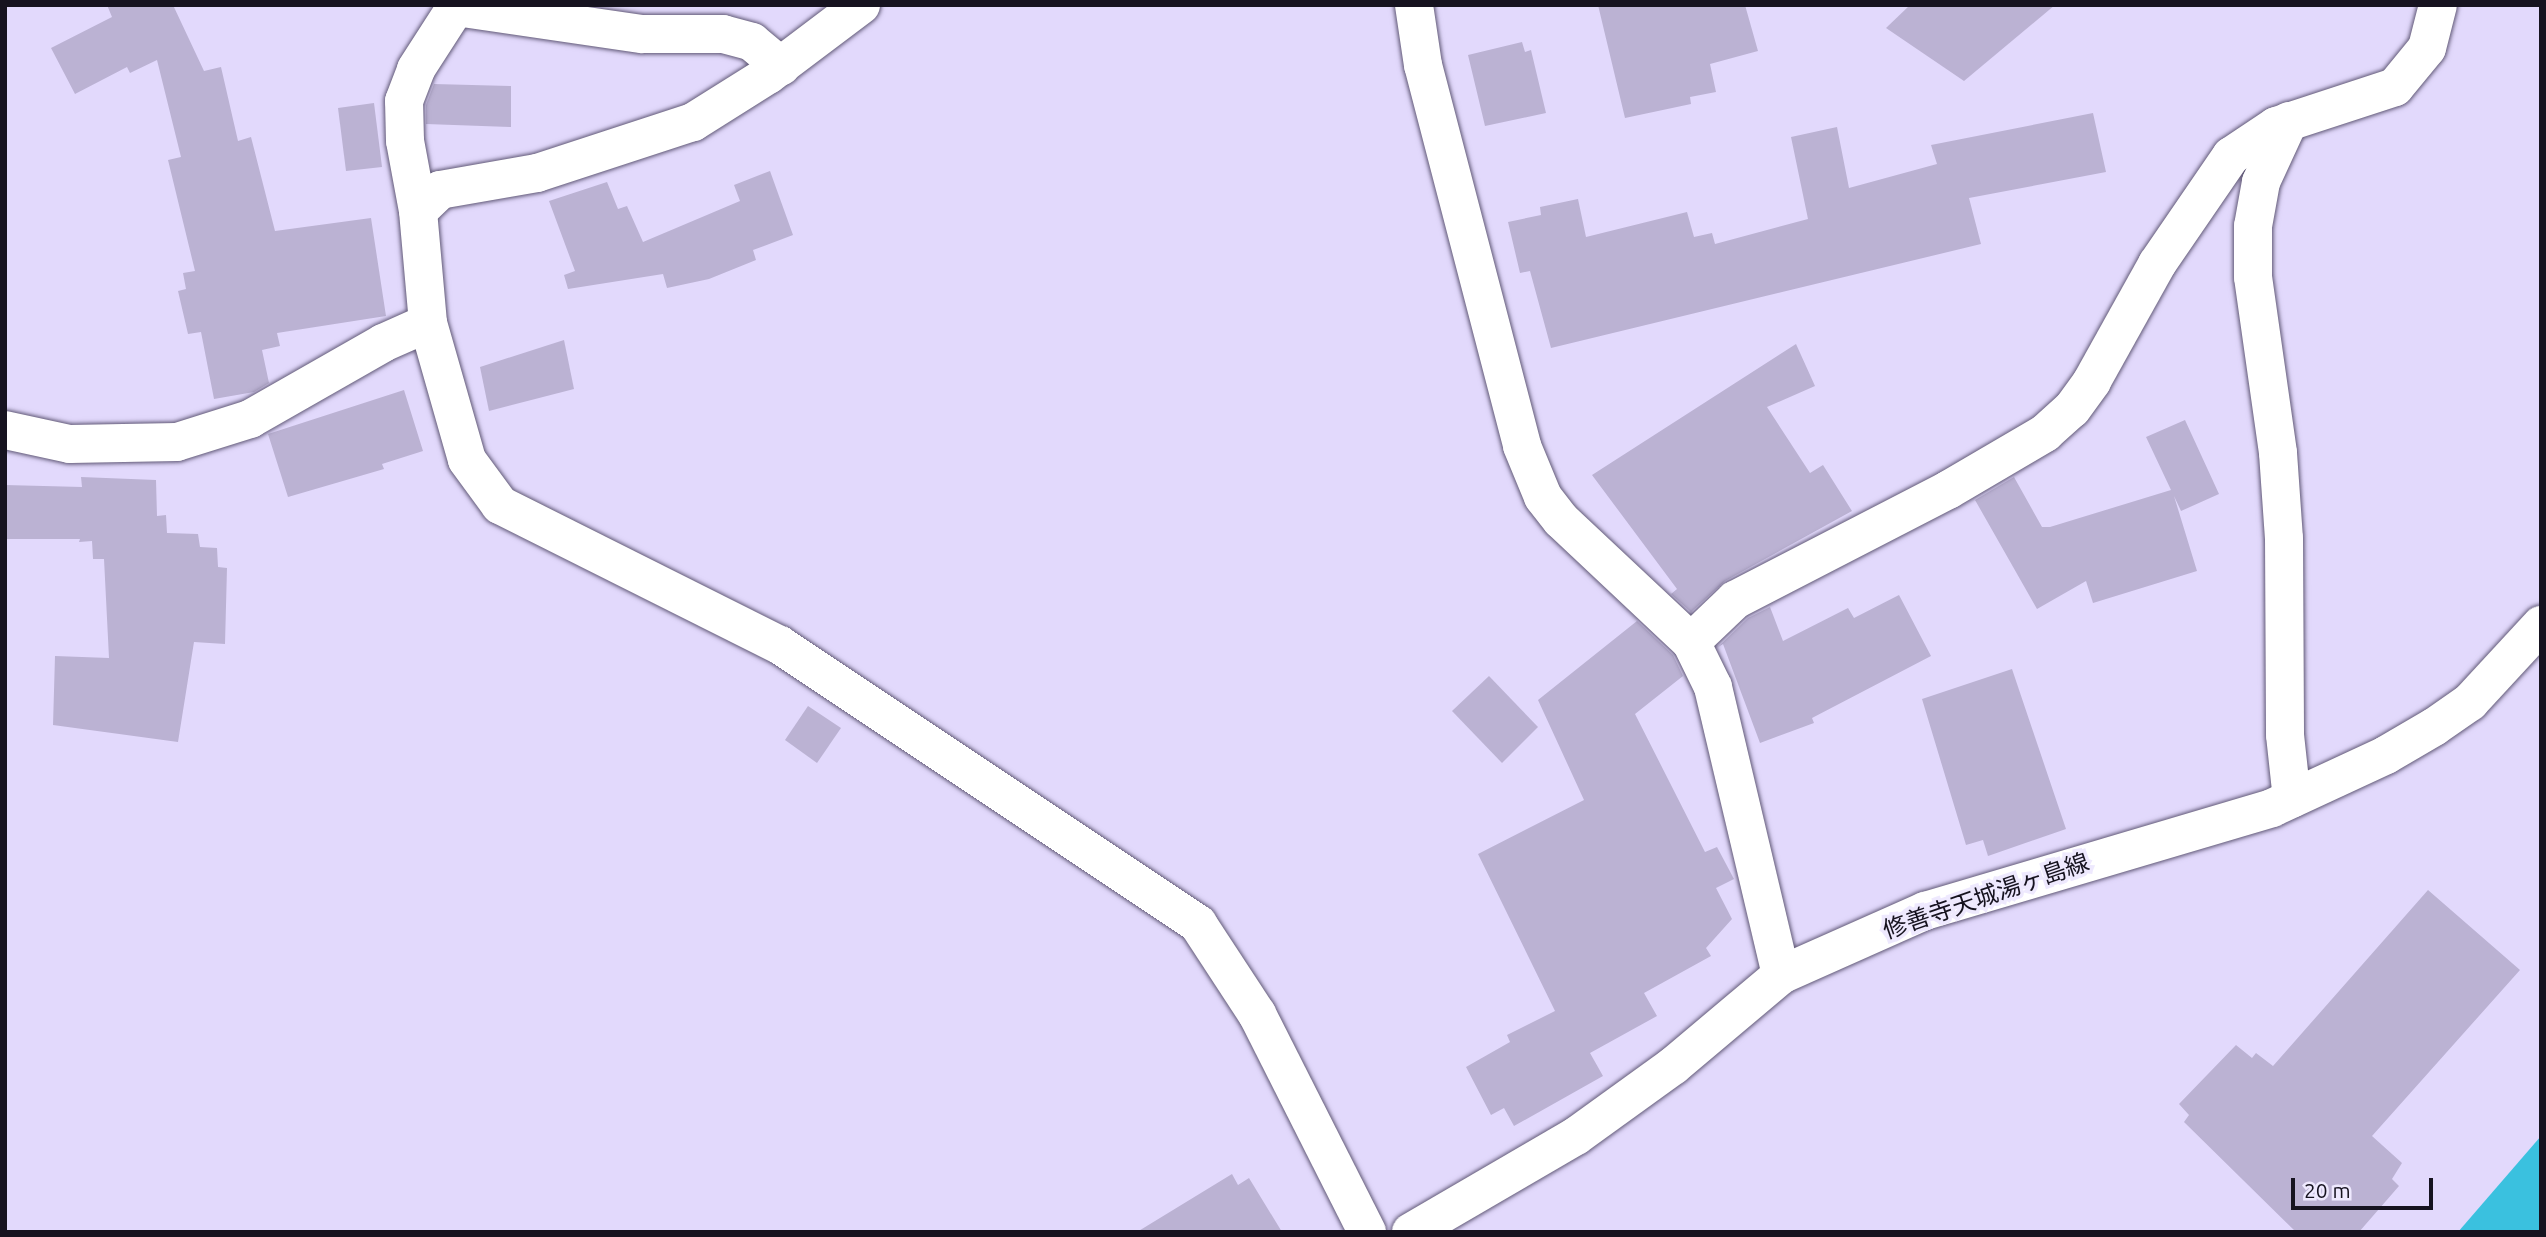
<!DOCTYPE html>
<meta charset="utf-8">
<style>
body{margin:0}
#map{position:relative;width:2546px;height:1237px;overflow:hidden;background:#e2d9fc;font-family:Ubuntu,"Noto Sans JP",sans-serif}
div>[style]{position:absolute}
[style*='--x']{left:calc(var(--x)*1px);top:calc(var(--y)*1px);width:calc(var(--w)*1px);rotate:calc(var(--a)*1deg)}
.water>*{inset:0;background:#3ac1df}
.building>*{inset:0;background:#bbb2d3}
.roads{filter:drop-shadow(0 0 2px #615977) drop-shadow(0 0 2px #615977)}
.street>*{height:38px;margin:-19px;padding:0 19px;transform-origin:19px;border-radius:19px;background:#fff}
.secondary>*{height:38px;margin:-19px;padding:0 19px;transform-origin:19px;border-radius:19px;background:#fff}
span{translate:-50% -50%;white-space:nowrap;text-align:center;line-height:1.15;-webkit-text-stroke:7px #eee9fe;paint-order:stroke}
.street-label{font-size:24px;color:#16131f}
.frame{position:absolute;inset:0;border:7px solid #16131f;pointer-events:none}
.scale{position:absolute;left:2291px;top:1178px;width:142px;height:32px;box-sizing:border-box;border:4px solid #16131f;border-top:0;padding-left:9px;font-size:21px;line-height:24px;white-space:nowrap;color:#16131f;-webkit-text-stroke:5px #eee9fe;paint-order:stroke}
</style>
<div id="map">
<div class="water">
<i style="clip-path:polygon(2541px 1136px,2541px 1232px,2458px 1232px)"></i>
</div>
<div class="building">
<i style="clip-path:polygon(107px 5px,173px 5px,204px 71px,221px 67px,238px 141px,251px 137px,275px 231px,371px 218px,386px 316px,277px 333px,280px 346px,262px 350px,269px 383px,254px 392px,214px 399px,201px 332px,188px 334px,178px 291px,186px 289px,183px 273px,195px 271px,168px 160px,181px 157px,157px 60px,130px 73px,127px 67px,75px 94px,51px 48px,112px 17px)"></i>
<i style="clip-path:polygon(1598px 5px,1745px 5px,1758px 51px,1710px 64px,1716px 92px,1690px 97px,1691px 104px,1625px 118px)"></i>
<i style="clip-path:polygon(1910px 5px,2055px 5px,1964px 81px,1886px 28px)"></i>
<i style="clip-path:polygon(1522px 42px,1525px 52px,1531px 50px,1546px 113px,1485px 126px,1468px 55px)"></i>
<i style="clip-path:polygon(434px 84px,511px 86px,511px 127px,426px 124px,426px 105px)"></i>
<i style="clip-path:polygon(374px 103px,382px 167px,346px 171px,338px 108px)"></i>
<i style="clip-path:polygon(2093px 113px,2106px 172px,1969px 198px,1981px 244px,1551px 348px,1530px 271px,1520px 273px,1508px 222px,1541px 215px,1540px 207px,1578px 199px,1586px 237px,1687px 212px,1694px 237px,1712px 233px,1715px 244px,1808px 219px,1791px 137px,1837px 127px,1849px 188px,1937px 164px,1931px 145px)"></i>
<i style="clip-path:polygon(770px 171px,793px 235px,753px 250px,756px 260px,709px 279px,667px 288px,663px 274px,568px 289px,564px 275px,575px 271px,549px 201px,607px 182px,618px 209px,627px 206px,643px 242px,740px 201px,734px 185px)"></i>
<i style="clip-path:polygon(564px 340px,574px 389px,489px 411px,480px 367px)"></i>
<i style="clip-path:polygon(1796px 344px,1815px 386px,1767px 407px,1810px 473px,1823px 465px,1852px 511px,1725px 581px,1691px 612px,1671px 594px,1677px 589px,1592px 475px)"></i>
<i style="clip-path:polygon(404px 390px,423px 451px,382px 464px,384px 469px,288px 497px,268px 434px)"></i>
<i style="clip-path:polygon(2185px 420px,2219px 494px,2181px 511px,2174px 496px,2197px 571px,2093px 603px,2086px 581px,2037px 609px,1975px 500px,2014px 477px,2042px 527px,2050px 527px,2171px 490px,2146px 437px)"></i>
<i style="clip-path:polygon(81px 477px,156px 480px,157px 516px,166px 515px,167px 533px,198px 534px,200px 547px,217px 548px,218px 567px,227px 568px,225px 644px,194px 642px,178px 742px,53px 725px,55px 656px,109px 658px,104px 559px,93px 559px,92px 541px,79px 542px,80px 539px,5px 539px,5px 485px,82px 487px)"></i>
<i style="clip-path:polygon(1899px 595px,1931px 656px,1812px 718px,1814px 723px,1760px 743px,1723px 644px,1718px 647px,1748px 618px,1770px 607px,1783px 641px,1848px 608px,1854px 618px)"></i>
<i style="clip-path:polygon(1637px 621px,1673px 655px,1683px 676px,1635px 714px,1705px 852px,1717px 847px,1734px 879px,1716px 888px,1732px 919px,1706px 948px,1711px 956px,1644px 993px,1657px 1016px,1590px 1053px,1603px 1076px,1514px 1126px,1504px 1108px,1491px 1115px,1466px 1067px,1510px 1042px,1507px 1035px,1555px 1011px,1478px 854px,1584px 800px,1538px 700px)"></i>
<i style="clip-path:polygon(2012px 669px,2066px 829px,1988px 856px,1983px 840px,1966px 845px,1922px 699px)"></i>
<i style="clip-path:polygon(1489px 676px,1538px 727px,1502px 763px,1452px 711px)"></i>
<i style="clip-path:polygon(808px 706px,841px 728px,817px 763px,785px 740px)"></i>
<i style="clip-path:polygon(2428px 890px,2520px 970px,2372px 1136px,2402px 1163px,2392px 1179px,2399px 1186px,2359px 1232px,2296px 1232px,2184px 1122px,2189px 1115px,2179px 1104px,2236px 1045px,2252px 1058px,2256px 1053px,2273px 1066px)"></i>
<i style="clip-path:polygon(1232px 1174px,1238px 1185px,1249px 1178px,1282px 1232px,1137px 1232px)"></i>
</div>
<div class="roads">
<div class="street">
<i style="--x:861;--y:5;--w:116;--a:143"></i>
<i style="--x:768;--y:75;--w:89;--a:147.9"></i>
<i style="--x:693;--y:122;--w:164;--a:161.9"></i>
<i style="--x:537;--y:173;--w:98;--a:170.1"></i>
<i style="--x:440;--y:190;--w:30;--a:136"></i>
<i style="--x:418;--y:211;--w:112;--a:84.9"></i>
<i style="--x:428;--y:323;--w:142;--a:74.1"></i>
<i style="--x:467;--y:460;--w:56;--a:53.7"></i>
<i style="--x:500;--y:505;--w:313;--a:26.6"></i>
<i style="--x:780;--y:645;--w:503;--a:33.72"></i>
<i style="--x:1198;--y:924;--w:108;--a:56.8"></i>
<i style="--x:1257;--y:1014;--w:244;--a:63.2"></i>
<i style="--x:1414;--y:5;--w:61;--a:81.5"></i>
<i style="--x:1423;--y:65;--w:394;--a:75.4"></i>
<i style="--x:1522;--y:446;--w:55;--a:67.6"></i>
<i style="--x:1543;--y:497;--w:29;--a:52"></i>
<i style="--x:1561;--y:520;--w:178;--a:43.2"></i>
<i style="--x:1691;--y:642;--w:50;--a:63.9"></i>
<i style="--x:1713;--y:687;--w:296;--a:76.7"></i>
<i style="--x:2289;--y:121;--w:67;--a:114.7"></i>
<i style="--x:2261;--y:182;--w:45;--a:100.3"></i>
<i style="--x:2253;--y:226;--w:51;--a:90"></i>
<i style="--x:2253;--y:277;--w:178;--a:81.9"></i>
<i style="--x:2278;--y:453;--w:85;--a:86"></i>
<i style="--x:2284;--y:538;--w:197;--a:89.7"></i>
<i style="--x:2285;--y:735;--w:64;--a:83.8"></i>
<i style="--x:418;--y:211;--w:71;--a:-100.5"></i>
<i style="--x:405;--y:141;--w:40;--a:-91.4"></i>
<i style="--x:404;--y:101;--w:34;--a:-69"></i>
<i style="--x:416;--y:69;--w:74;--a:-57.2"></i>
<i style="--x:456;--y:7;--w:188;--a:8.3"></i>
<i style="--x:642;--y:34;--w:81;--a:0"></i>
<i style="--x:723;--y:34;--w:30;--a:15"></i>
<i style="--x:752;--y:42;--w:38;--a:40"></i>
<i style="--x:5;--y:430;--w:66;--a:12.2"></i>
<i style="--x:70;--y:444;--w:107;--a:-1.1"></i>
<i style="--x:177;--y:442;--w:77;--a:-17.5"></i>
<i style="--x:250;--y:419;--w:153;--a:-29.7"></i>
<i style="--x:383;--y:343;--w:49;--a:-24"></i>
<i style="--x:1691;--y:642;--w:61;--a:-43.7"></i>
<i style="--x:1735;--y:600;--w:240;--a:-27.3"></i>
<i style="--x:1948;--y:490;--w:113;--a:-30.4"></i>
<i style="--x:2045;--y:433;--w:36;--a:-42"></i>
<i style="--x:2072;--y:409;--w:34;--a:-54"></i>
<i style="--x:2092;--y:381;--w:134;--a:-60.9"></i>
<i style="--x:2157;--y:264;--w:131;--a:-55.6"></i>
<i style="--x:2231;--y:156;--w:54;--a:-33.7"></i>
<i style="--x:2276;--y:126;--w:125;--a:-18.1"></i>
<i style="--x:2395;--y:87;--w:50;--a:-50.6"></i>
<i style="--x:2427;--y:48;--w:44;--a:-75.7"></i>
</div>
<div class="secondary">
<i style="--x:1411;--y:1232;--w:191;--a:-30.2"></i>
<i style="--x:1576;--y:1136;--w:120;--a:-35.8"></i>
<i style="--x:1673;--y:1066;--w:141;--a:-40.1"></i>
<i style="--x:1781;--y:975;--w:158;--a:-24"></i>
<i style="--x:1925;--y:911;--w:362;--a:-16.5"></i>
<i style="--x:2272;--y:808;--w:126;--a:-24.9"></i>
<i style="--x:2386;--y:755;--w:56;--a:-30.3"></i>
<i style="--x:2434;--y:727;--w:44;--a:-34.8"></i>
<i style="--x:2470;--y:702;--w:105;--a:-47.3"></i>
</div>
</div>
<div class="street-label">
<span style="left:1986px;top:896px;rotate:-19deg">修善寺天城湯ヶ島線</span>
</div>
<div class="frame"></div>
<div class="scale">20 m</div>
</div>
